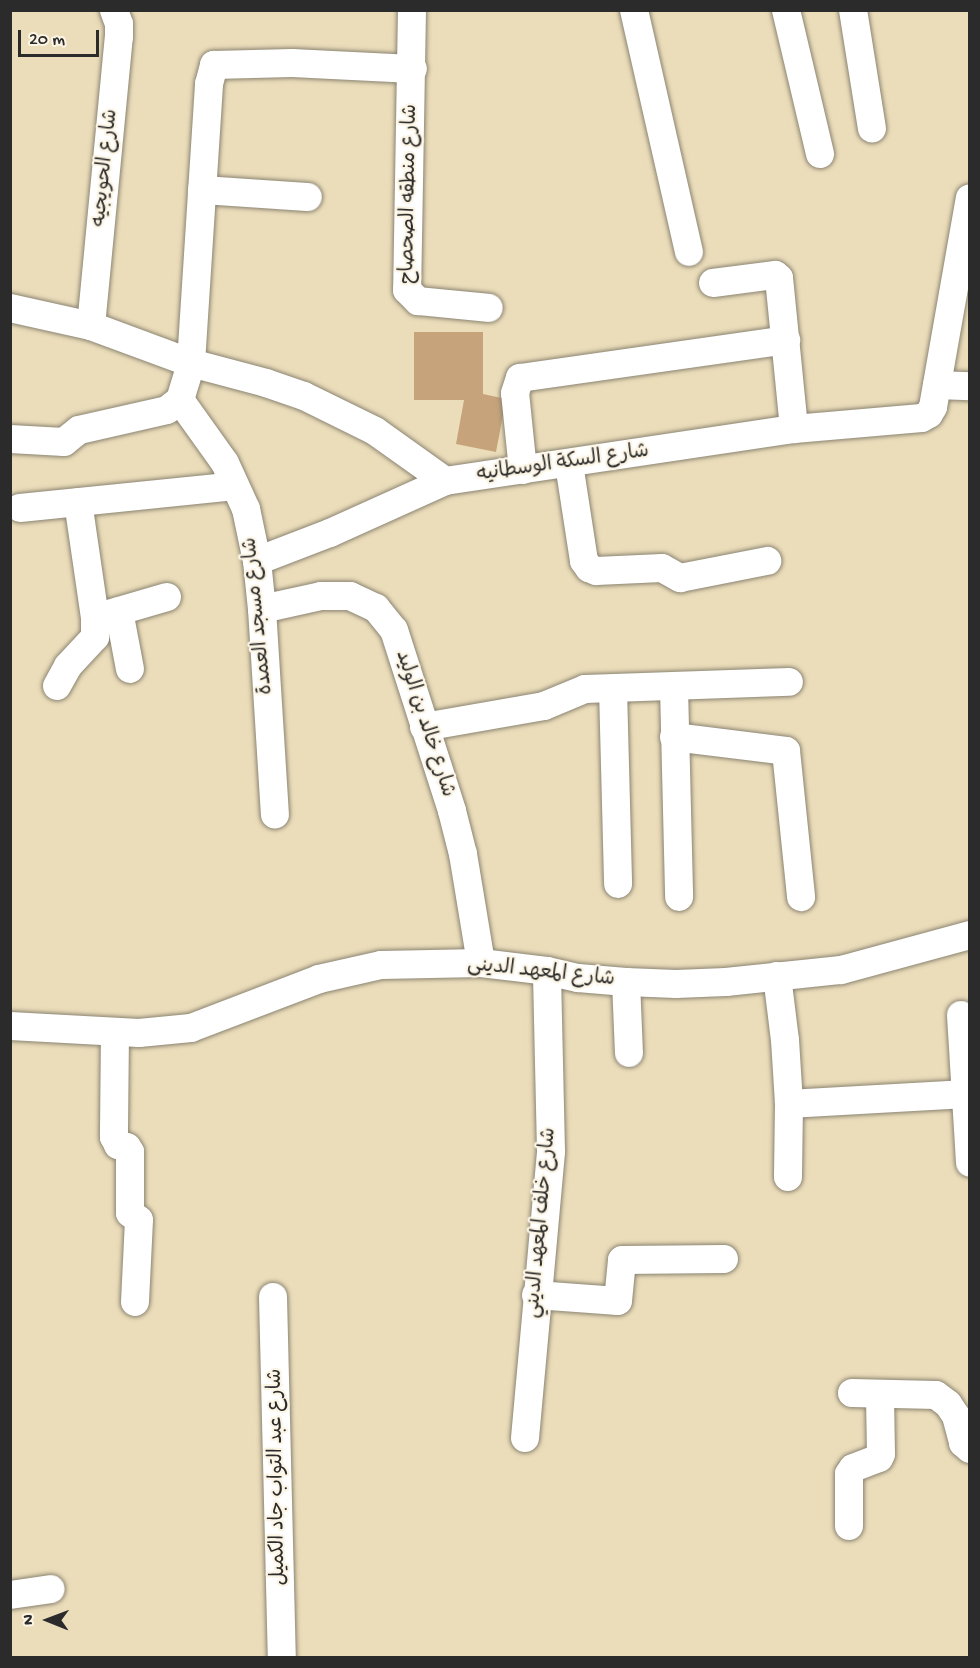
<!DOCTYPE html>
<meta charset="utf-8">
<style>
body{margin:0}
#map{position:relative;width:980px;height:1668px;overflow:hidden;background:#ebddba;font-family:"Gochi Hand","Playpen Sans Arabic",sans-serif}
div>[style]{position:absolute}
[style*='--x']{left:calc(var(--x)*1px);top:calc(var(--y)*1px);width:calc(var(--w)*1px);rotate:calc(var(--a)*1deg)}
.building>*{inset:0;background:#c6a37a}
.roads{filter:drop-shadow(0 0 2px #8b8472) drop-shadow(0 0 2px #8b8472)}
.minor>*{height:28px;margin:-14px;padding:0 14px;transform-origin:14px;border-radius:14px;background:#fff}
span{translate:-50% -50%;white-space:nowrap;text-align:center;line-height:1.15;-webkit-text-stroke:4.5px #fcf5e5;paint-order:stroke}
.street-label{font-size:20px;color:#2b2b2b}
.frame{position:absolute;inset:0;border:12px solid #2b2b2b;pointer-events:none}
.north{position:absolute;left:18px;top:1590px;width:60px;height:60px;-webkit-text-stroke:4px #fcf5e5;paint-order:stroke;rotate:271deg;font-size:16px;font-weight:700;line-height:24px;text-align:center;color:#2b2b2b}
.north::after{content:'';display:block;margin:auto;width:21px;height:27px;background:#2b2b2b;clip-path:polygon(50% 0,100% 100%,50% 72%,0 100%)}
.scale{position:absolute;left:18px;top:30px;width:81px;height:27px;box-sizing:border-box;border:3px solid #2b2b2b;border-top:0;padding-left:8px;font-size:18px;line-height:21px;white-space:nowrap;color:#2b2b2b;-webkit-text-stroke:4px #fcf5e5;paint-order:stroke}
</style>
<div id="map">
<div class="building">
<i style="clip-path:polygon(414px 332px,483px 332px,483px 394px,506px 399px,496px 452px,456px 444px,464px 400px,414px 400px)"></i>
</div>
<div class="roads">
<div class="minor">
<i style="--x:412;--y:10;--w:280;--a:91"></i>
<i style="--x:407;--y:290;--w:16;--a:45"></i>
<i style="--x:418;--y:301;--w:71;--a:5.6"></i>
<i style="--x:634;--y:10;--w:248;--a:77.2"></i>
<i style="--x:786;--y:10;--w:148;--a:76.7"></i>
<i style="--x:853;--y:10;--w:120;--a:80.9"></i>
<i style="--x:202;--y:190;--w:106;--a:3.8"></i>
<i style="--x:713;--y:283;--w:63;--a:-7.4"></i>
<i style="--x:775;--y:275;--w:5;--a:37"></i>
<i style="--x:779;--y:278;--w:152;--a:84.3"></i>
<i style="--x:10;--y:308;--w:83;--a:12.5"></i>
<i style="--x:91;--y:326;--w:107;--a:20.3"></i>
<i style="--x:191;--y:363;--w:78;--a:14.9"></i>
<i style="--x:266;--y:383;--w:40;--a:18.9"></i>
<i style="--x:304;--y:396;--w:79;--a:26.2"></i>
<i style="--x:375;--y:431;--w:86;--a:35.5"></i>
<i style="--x:445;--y:481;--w:353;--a:-8.5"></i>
<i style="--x:794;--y:429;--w:128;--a:-4.9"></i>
<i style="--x:922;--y:418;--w:8;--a:-30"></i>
<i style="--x:929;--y:414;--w:8;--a:-60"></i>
<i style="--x:933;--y:407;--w:212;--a:-80"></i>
<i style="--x:91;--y:326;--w:290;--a:-84.5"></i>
<i style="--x:119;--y:37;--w:13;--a:-90"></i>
<i style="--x:119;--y:24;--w:15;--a:-110"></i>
<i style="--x:937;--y:385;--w:33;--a:2"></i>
<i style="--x:180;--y:400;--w:77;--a:54.5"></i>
<i style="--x:225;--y:463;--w:51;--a:65.5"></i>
<i style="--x:246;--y:509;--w:53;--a:78.1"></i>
<i style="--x:257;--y:561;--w:48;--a:84.1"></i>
<i style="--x:262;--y:609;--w:206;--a:86.4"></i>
<i style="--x:10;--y:439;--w:54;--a:3.2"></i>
<i style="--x:64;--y:442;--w:19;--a:-39"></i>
<i style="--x:79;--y:430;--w:90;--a:-12.8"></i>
<i style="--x:167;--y:410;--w:16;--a:-38"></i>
<i style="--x:180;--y:400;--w:39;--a:-73"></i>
<i style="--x:191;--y:363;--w:280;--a:-86.3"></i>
<i style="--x:209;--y:84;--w:20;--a:-75"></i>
<i style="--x:214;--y:65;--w:78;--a:-1.5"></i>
<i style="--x:292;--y:63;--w:121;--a:2.8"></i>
<i style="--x:569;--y:464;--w:98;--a:81.2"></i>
<i style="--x:584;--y:561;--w:9;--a:54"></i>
<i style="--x:589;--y:568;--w:8;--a:23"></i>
<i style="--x:596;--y:571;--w:66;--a:-2.6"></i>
<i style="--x:662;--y:568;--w:21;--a:29"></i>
<i style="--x:680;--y:578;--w:89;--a:-11.1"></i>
<i style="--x:523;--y:470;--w:77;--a:-95.9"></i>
<i style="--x:515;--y:393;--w:16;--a:-72"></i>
<i style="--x:520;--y:378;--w:269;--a:-8.1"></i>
<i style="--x:20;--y:508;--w:216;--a:-5.8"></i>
<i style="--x:257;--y:561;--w:78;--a:-21"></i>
<i style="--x:330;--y:533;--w:126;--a:-24.3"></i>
<i style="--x:262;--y:609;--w:60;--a:-12.4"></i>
<i style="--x:321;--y:596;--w:29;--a:0"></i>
<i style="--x:350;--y:596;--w:29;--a:25"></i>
<i style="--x:376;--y:608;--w:28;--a:51"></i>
<i style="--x:394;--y:630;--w:190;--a:72.2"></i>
<i style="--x:452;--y:811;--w:44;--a:75.7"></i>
<i style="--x:463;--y:854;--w:110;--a:80.6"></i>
<i style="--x:119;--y:611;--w:59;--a:79.3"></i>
<i style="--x:95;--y:618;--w:75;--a:-16.3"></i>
<i style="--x:57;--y:686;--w:23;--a:-61"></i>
<i style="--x:68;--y:666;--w:40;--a:-47"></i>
<i style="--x:95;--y:637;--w:19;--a:-90"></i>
<i style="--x:95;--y:618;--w:117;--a:-98.3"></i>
<i style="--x:674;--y:687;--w:210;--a:88.6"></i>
<i style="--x:613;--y:689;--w:195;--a:88.5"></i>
<i style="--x:424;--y:727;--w:122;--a:-9.9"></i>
<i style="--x:544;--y:706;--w:44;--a:-22.5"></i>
<i style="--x:585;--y:689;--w:204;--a:-2"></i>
<i style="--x:674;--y:737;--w:113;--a:7.1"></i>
<i style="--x:786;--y:751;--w:147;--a:84.1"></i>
<i style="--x:777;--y:976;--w:64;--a:82.9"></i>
<i style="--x:785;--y:1040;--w:64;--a:86.4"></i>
<i style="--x:789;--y:1104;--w:73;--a:90.8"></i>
<i style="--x:626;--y:982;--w:71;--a:87.6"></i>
<i style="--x:961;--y:1015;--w:148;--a:86.5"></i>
<i style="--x:10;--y:1026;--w:129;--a:3.1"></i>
<i style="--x:139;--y:1033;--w:52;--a:-5.5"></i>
<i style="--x:191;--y:1028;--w:137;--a:-20.9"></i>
<i style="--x:319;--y:979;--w:64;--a:-12.7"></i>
<i style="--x:381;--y:965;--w:100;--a:-1.1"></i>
<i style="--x:481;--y:963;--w:66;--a:6.9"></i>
<i style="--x:547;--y:971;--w:32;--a:13"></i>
<i style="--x:578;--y:978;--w:48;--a:4.8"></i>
<i style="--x:626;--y:982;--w:50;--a:2.3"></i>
<i style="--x:676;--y:984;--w:50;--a:-2.3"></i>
<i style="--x:726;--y:982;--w:116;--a:-6"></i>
<i style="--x:841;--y:970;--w:134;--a:-15.2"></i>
<i style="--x:115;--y:1033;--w:104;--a:90.6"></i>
<i style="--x:114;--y:1137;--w:9;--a:63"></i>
<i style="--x:118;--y:1145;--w:9;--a:13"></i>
<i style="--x:127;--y:1147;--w:6;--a:59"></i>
<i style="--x:130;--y:1152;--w:61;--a:90"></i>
<i style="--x:130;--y:1213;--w:11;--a:38"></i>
<i style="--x:139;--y:1220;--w:82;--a:92.8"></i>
<i style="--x:789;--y:1104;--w:177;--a:-3.2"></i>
<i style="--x:536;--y:1295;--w:82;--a:4.2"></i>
<i style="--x:618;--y:1301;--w:41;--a:-84.4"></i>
<i style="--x:622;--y:1260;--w:102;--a:-0.6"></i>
<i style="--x:273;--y:1297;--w:361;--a:88.6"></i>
<i style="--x:852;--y:1393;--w:84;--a:1.4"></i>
<i style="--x:936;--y:1395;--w:15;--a:37"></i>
<i style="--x:948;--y:1404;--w:14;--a:56"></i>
<i style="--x:956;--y:1416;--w:28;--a:75"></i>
<i style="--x:963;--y:1443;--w:9;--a:41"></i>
<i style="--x:525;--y:1438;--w:288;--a:-84.8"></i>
<i style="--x:551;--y:1151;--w:180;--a:-91.3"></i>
<i style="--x:849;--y:1526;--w:52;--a:-90"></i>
<i style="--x:849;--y:1474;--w:7;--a:-56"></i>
<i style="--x:853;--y:1468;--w:28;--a:-21"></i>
<i style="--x:879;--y:1458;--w:4;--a:-63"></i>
<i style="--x:881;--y:1454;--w:60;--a:-91"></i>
<i style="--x:10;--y:1595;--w:41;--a:-8.3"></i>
</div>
</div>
<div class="street-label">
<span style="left:106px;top:168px;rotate:-84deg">شارع الحويجيه</span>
<span style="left:410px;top:194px;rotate:-89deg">شارع منطقه الصحصاح</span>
<span style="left:563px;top:464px;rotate:-8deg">شارع السكة الوسطانيه</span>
<span style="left:259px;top:616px;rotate:-96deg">شارع مسجد العمدة</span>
<span style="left:424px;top:724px;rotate:72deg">شارع خالد بن الوليد</span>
<span style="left:541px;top:973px;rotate:6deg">شارع المعهد الدينى</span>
<span style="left:542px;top:1223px;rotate:-85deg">شارع خلف المعهد الديني</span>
<span style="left:278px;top:1477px;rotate:-91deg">شارع عبد التواب جاد الكميل</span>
</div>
<div class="frame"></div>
<div class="north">N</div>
<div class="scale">20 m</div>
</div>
